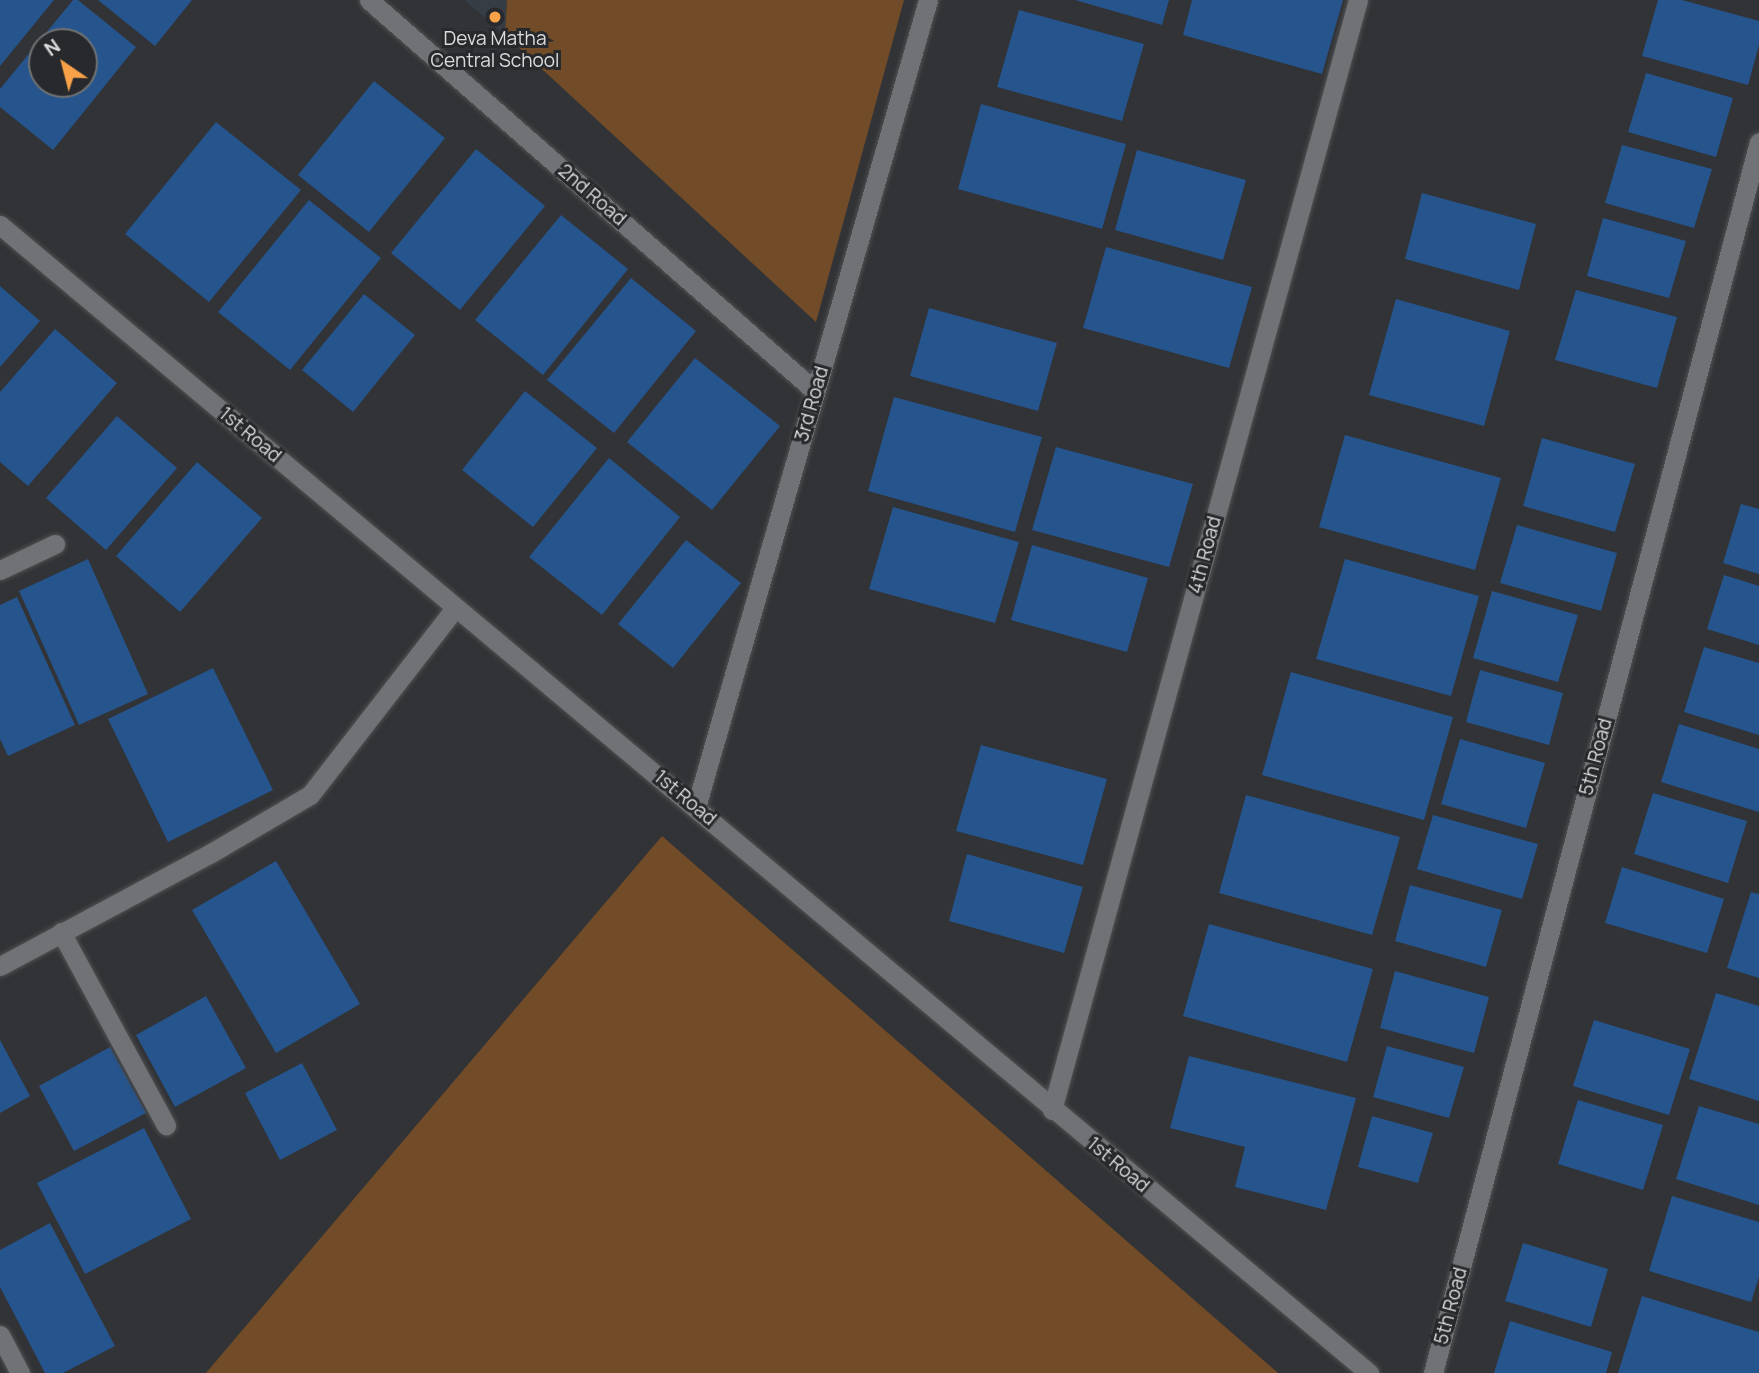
<!DOCTYPE html>
<style>
body{margin:0}
#map{position:relative;width:1759px;height:1373px;overflow:hidden;background:#313336;font-family:Manrope,sans-serif}
div>[style]{position:absolute}
[style*='--x']{left:calc(var(--x)*1px);top:calc(var(--y)*1px);width:calc(var(--w)*1px);rotate:calc(var(--a)*1deg)}
.built>*{inset:0;background:#373d45}
.green>*{inset:0;background:#724c28}
.building>*{inset:0;background:#26548c}
.roads{filter:drop-shadow(0 0 2px #4f5153) drop-shadow(0 0 2px #4f5153)}
.minor>*{height:19px;margin:-9.5px;padding:0 9.5px;transform-origin:9.5px;border-radius:9.5px;background:#707275}
.dots>*{width:19px;height:19px;translate:-50% -50%;box-sizing:border-box;border:4px solid #27292c;border-radius:50%}
span{translate:-50% -50%;white-space:nowrap;text-align:center;line-height:1.15;-webkit-text-stroke:6px #27292c;paint-order:stroke}
.poi-label{font-size:19px;color:#dadcdd}
.street-label{font-size:19px;color:#dadcdd}
.north{position:absolute;left:28px;top:28px;width:70px;height:70px;box-sizing:border-box;background:#27292c;border:2px solid #6f7173;border-radius:50%;rotate:325deg;font-size:19px;font-weight:700;line-height:28px;text-align:center;color:#dadcdd}
.north::after{content:'';display:block;margin:auto;width:24px;height:32px;background:#f7a149;clip-path:polygon(50% 0,100% 100%,50% 72%,0 100%)}
</style>
<div id="map">
<div class="built">
<i style="clip-path:polygon(464px 0,507px 0,505px 35px)"></i>
</div>
<div class="green">
<i style="clip-path:polygon(507px 0,904px 0,816px 322px,505px 35px)"></i>
<i style="clip-path:polygon(662px 836px,1278px 1373px,206px 1373px)"></i>
</div>
<div class="building">
<i style="clip-path:polygon(0 0,54px 0,0 66px)"></i>
<i style="clip-path:polygon(evenodd,73px 0,78px 0,136px 47px,53px 150px,0 107px,0 89px,73px 0,42px 42px,84px 42px,84px 84px,42px 84px,42px 42px)"></i>
<i style="clip-path:polygon(98px 0,192px 0,155px 46px)"></i>
<i style="clip-path:polygon(1075px 0,1169px 0,1162px 25px)"></i>
<i style="clip-path:polygon(1192px 0,1343px 0,1322px 74px,1183px 35px)"></i>
<i style="clip-path:polygon(1658px 0,1682px 0,1759px 21px,1759px 45px,1748px 85px,1642px 56px)"></i>
<i style="clip-path:polygon(1019px 10px,1144px 44px,1122px 121px,997px 87px)"></i>
<i style="clip-path:polygon(1646px 73px,1733px 98px,1716px 157px,1628px 132px)"></i>
<i style="clip-path:polygon(374px 81px,445px 138px,369px 232px,298px 175px)"></i>
<i style="clip-path:polygon(981px 104px,1126px 144px,1102px 229px,958px 189px)"></i>
<i style="clip-path:polygon(216px 122px,301px 190px,209px 302px,125px 234px)"></i>
<i style="clip-path:polygon(1622px 145px,1712px 169px,1694px 228px,1605px 203px)"></i>
<i style="clip-path:polygon(476px 149px,545px 206px,460px 310px,391px 253px)"></i>
<i style="clip-path:polygon(1137px 150px,1246px 180px,1223px 260px,1115px 230px)"></i>
<i style="clip-path:polygon(1422px 193px,1536px 224px,1519px 290px,1405px 259px)"></i>
<i style="clip-path:polygon(309px 200px,381px 258px,290px 370px,218px 312px)"></i>
<i style="clip-path:polygon(561px 215px,628px 269px,543px 375px,475px 320px)"></i>
<i style="clip-path:polygon(1603px 218px,1686px 241px,1669px 298px,1587px 276px)"></i>
<i style="clip-path:polygon(1106px 247px,1252px 287px,1229px 368px,1083px 328px)"></i>
<i style="clip-path:polygon(631px 278px,696px 331px,614px 433px,547px 380px)"></i>
<i style="clip-path:polygon(0 286px,40px 321px,0 367px)"></i>
<i style="clip-path:polygon(1576px 290px,1677px 317px,1657px 388px,1555px 360px)"></i>
<i style="clip-path:polygon(364px 294px,415px 335px,353px 412px,302px 370px)"></i>
<i style="clip-path:polygon(1396px 299px,1510px 331px,1484px 426px,1369px 395px)"></i>
<i style="clip-path:polygon(929px 308px,1057px 343px,1038px 411px,910px 376px)"></i>
<i style="clip-path:polygon(55px 329px,117px 383px,28px 486px,0 462px,0 392px)"></i>
<i style="clip-path:polygon(695px 358px,780px 426px,712px 510px,627px 442px)"></i>
<i style="clip-path:polygon(525px 391px,597px 448px,533px 527px,462px 470px)"></i>
<i style="clip-path:polygon(894px 397px,1042px 437px,1015px 532px,868px 491px)"></i>
<i style="clip-path:polygon(117px 416px,177px 468px,106px 550px,46px 498px)"></i>
<i style="clip-path:polygon(1345px 435px,1501px 478px,1475px 570px,1319px 527px)"></i>
<i style="clip-path:polygon(1542px 438px,1635px 464px,1615px 532px,1523px 506px)"></i>
<i style="clip-path:polygon(1056px 447px,1193px 484px,1169px 567px,1032px 530px)"></i>
<i style="clip-path:polygon(609px 458px,680px 517px,602px 615px,529px 557px)"></i>
<i style="clip-path:polygon(197px 462px,262px 518px,180px 612px,116px 556px)"></i>
<i style="clip-path:polygon(1741px 504px,1759px 509px,1759px 574px,1723px 563px)"></i>
<i style="clip-path:polygon(893px 507px,1019px 542px,995px 623px,869px 589px)"></i>
<i style="clip-path:polygon(1517px 525px,1617px 553px,1601px 611px,1500px 583px)"></i>
<i style="clip-path:polygon(686px 540px,741px 583px,673px 668px,618px 624px)"></i>
<i style="clip-path:polygon(1032px 545px,1148px 578px,1127px 652px,1011px 620px)"></i>
<i style="clip-path:polygon(88px 559px,148px 694px,79px 725px,19px 591px)"></i>
<i style="clip-path:polygon(1345px 559px,1479px 596px,1451px 696px,1316px 659px)"></i>
<i style="clip-path:polygon(1724px 575px,1759px 586px,1759px 645px,1707px 629px)"></i>
<i style="clip-path:polygon(1492px 591px,1578px 615px,1558px 682px,1473px 658px)"></i>
<i style="clip-path:polygon(17px 597px,75px 725px,8px 756px,0 739px,0 605px)"></i>
<i style="clip-path:polygon(1704px 647px,1759px 663px,1759px 735px,1684px 712px)"></i>
<i style="clip-path:polygon(213px 668px,273px 790px,168px 842px,108px 719px)"></i>
<i style="clip-path:polygon(1480px 670px,1563px 693px,1549px 745px,1466px 722px)"></i>
<i style="clip-path:polygon(1291px 672px,1453px 717px,1424px 820px,1262px 775px)"></i>
<i style="clip-path:polygon(1679px 724px,1759px 749px,1759px 812px,1661px 782px)"></i>
<i style="clip-path:polygon(1460px 739px,1545px 763px,1526px 828px,1441px 804px)"></i>
<i style="clip-path:polygon(981px 745px,1107px 779px,1083px 865px,956px 831px)"></i>
<i style="clip-path:polygon(1653px 793px,1747px 821px,1728px 883px,1634px 854px)"></i>
<i style="clip-path:polygon(1246px 795px,1400px 837px,1372px 935px,1219px 893px)"></i>
<i style="clip-path:polygon(1433px 815px,1538px 844px,1522px 899px,1417px 869px)"></i>
<i style="clip-path:polygon(967px 854px,1083px 887px,1064px 953px,949px 921px)"></i>
<i style="clip-path:polygon(276px 861px,360px 1004px,276px 1053px,192px 910px)"></i>
<i style="clip-path:polygon(1622px 867px,1724px 899px,1707px 953px,1605px 923px)"></i>
<i style="clip-path:polygon(1410px 885px,1502px 910px,1486px 967px,1395px 941px)"></i>
<i style="clip-path:polygon(1751px 892px,1759px 894px,1759px 978px,1727px 968px)"></i>
<i style="clip-path:polygon(1209px 924px,1373px 969px,1347px 1062px,1183px 1016px)"></i>
<i style="clip-path:polygon(1395px 971px,1489px 997px,1474px 1053px,1380px 1028px)"></i>
<i style="clip-path:polygon(1716px 993px,1759px 1006px,1759px 1101px,1689px 1079px)"></i>
<i style="clip-path:polygon(206px 996px,246px 1068px,175px 1107px,136px 1035px)"></i>
<i style="clip-path:polygon(1594px 1020px,1690px 1049px,1669px 1115px,1573px 1086px)"></i>
<i style="clip-path:polygon(0 1040px,30px 1096px,0 1113px)"></i>
<i style="clip-path:polygon(1387px 1046px,1464px 1067px,1449px 1118px,1373px 1097px)"></i>
<i style="clip-path:polygon(110px 1047px,146px 1113px,74px 1151px,39px 1086px)"></i>
<i style="clip-path:polygon(1189px 1056px,1356px 1098px,1326px 1210px,1235px 1187px,1245px 1147px,1170px 1128px)"></i>
<i style="clip-path:polygon(302px 1063px,337px 1130px,280px 1160px,245px 1093px)"></i>
<i style="clip-path:polygon(1578px 1100px,1663px 1125px,1643px 1190px,1558px 1164px)"></i>
<i style="clip-path:polygon(1699px 1106px,1759px 1124px,1759px 1205px,1676px 1179px)"></i>
<i style="clip-path:polygon(1372px 1116px,1433px 1133px,1418px 1183px,1358px 1167px)"></i>
<i style="clip-path:polygon(144px 1128px,191px 1219px,85px 1274px,37px 1183px)"></i>
<i style="clip-path:polygon(1672px 1196px,1759px 1222px,1759px 1277px,1751px 1302px,1649px 1271px)"></i>
<i style="clip-path:polygon(50px 1223px,115px 1346px,63px 1373px,45px 1373px,0 1287px,0 1250px)"></i>
<i style="clip-path:polygon(1523px 1243px,1608px 1269px,1591px 1327px,1505px 1301px)"></i>
<i style="clip-path:polygon(1642px 1296px,1759px 1332px,1759px 1373px,1618px 1373px)"></i>
<i style="clip-path:polygon(1510px 1321px,1612px 1352px,1606px 1373px,1494px 1373px)"></i>
</div>
<div class="roads">
<div class="minor">
<i style="--x:369;--y:0;--w:593;--a:41.24"></i>
<i style="--x:0;--y:225;--w:1787;--a:39.98"></i>
<i style="--x:0;--y:570;--w:61;--a:-25.3"></i>
<i style="--x:696;--y:807;--w:840;--a:-73.96"></i>
<i style="--x:61;--y:932;--w:220;--a:61.5"></i>
<i style="--x:0;--y:966;--w:239;--a:-28.2"></i>
<i style="--x:211;--y:853;--w:115;--a:-30.4"></i>
<i style="--x:310;--y:795;--w:237;--a:-52.2"></i>
<i style="--x:1052;--y:1110;--w:1151;--a:-74.59"></i>
<i style="--x:0;--y:1335;--w:43;--a:62.2"></i>
<i style="--x:1433;--y:1373;--w:1273;--a:-75.17"></i>
</div>
</div>
<div class="dots">
<i style="left:495px;top:17px;background:#f7a149"></i>
</div>
<div class="poi-label">
<span style="left:495px;top:50px">Deva Matha<br>Central School</span>
</div>
<div class="street-label">
<span style="left:592px;top:195px;rotate:41deg">2nd Road</span>
<span style="left:812px;top:404px;rotate:-74deg">3rd Road</span>
<span style="left:250px;top:435px;rotate:40deg">1st Road</span>
<span style="left:1205px;top:555px;rotate:-75deg">4th Road</span>
<span style="left:1596px;top:757px;rotate:-75deg">5th Road</span>
<span style="left:685px;top:798px;rotate:40deg">1st Road</span>
<span style="left:1118px;top:1165px;rotate:40deg">1st Road</span>
<span style="left:1451px;top:1306px;rotate:-75deg">5th Road</span>
</div>
<div class="north">N</div>
</div>
